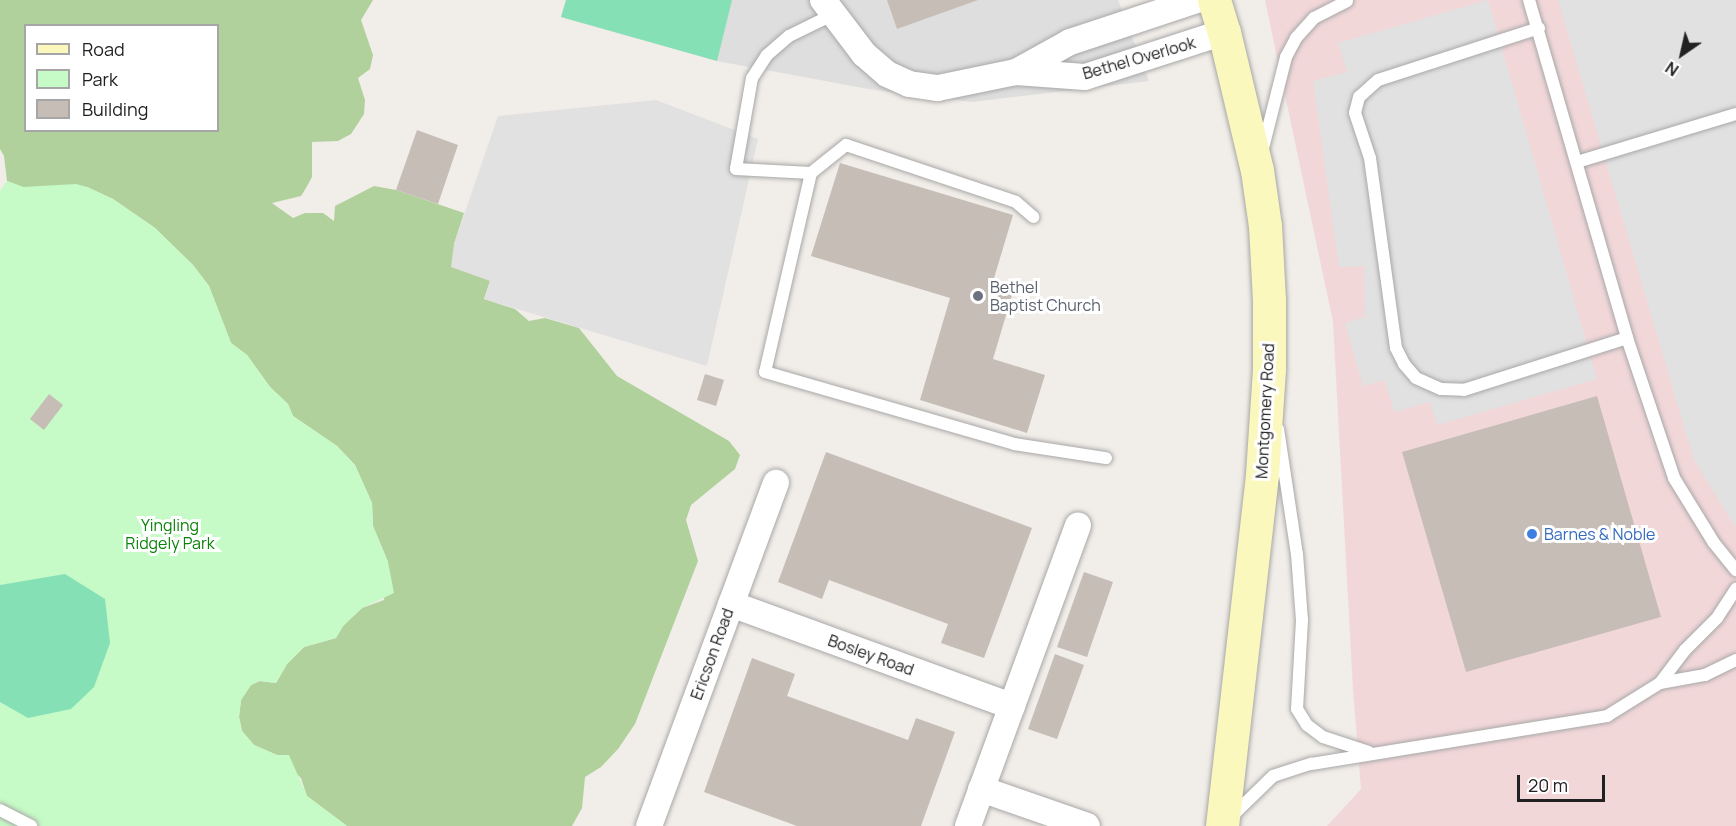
<!DOCTYPE html>
<style>
body{margin:0}
#map{position:relative;width:1736px;height:826px;overflow:hidden;background:#f1ede8;font-family:Manrope,sans-serif}
div>[style]{position:absolute}
[style*='--x']{left:calc(var(--x)*1px);top:calc(var(--y)*1px);width:calc(var(--w)*1px);rotate:calc(var(--a)*1deg)}
.residential>*{inset:0;background:#dfdede}
.commercial>*{inset:0;background:#f2d7d9}
.forest>*{inset:0;background:#b0d19c}
.park>*{inset:0;background:#c6fac6}
.pitch>*{inset:0;background:#86e0b6}
.parking>*{inset:0;background:#e1e1e1}
.building>*{inset:0;background:#c6bdb7}
.roads{filter:drop-shadow(0 0 2px #a8a8a8) drop-shadow(0 0 2px #a8a8a8)}
.service>*{height:12px;margin:-6px;padding:0 6px;transform-origin:6px;border-radius:6px;background:#fff}
.minor>*{height:26px;margin:-13px;padding:0 13px;transform-origin:13px;border-radius:13px;background:#fff}
.secondary>*{height:33px;margin:-16.5px;padding:0 16.5px;transform-origin:16.5px;border-radius:16.5px;background:#faf8bd}
.dots>*{width:16px;height:16px;translate:-50% -50%;box-sizing:border-box;border:3px solid #fff;border-radius:50%}
span{translate:-50% -50%;white-space:nowrap;text-align:center;line-height:1.15;-webkit-text-stroke:6px #fff;paint-order:stroke}
.street-label{font-size:16px;color:#212121}
.worship-label{font-size:16px;color:#5b616d}
.left{translate:0 -50%;text-align:left}
.park-label{font-size:16px;color:#0b830b}
.shop-label{font-size:16px;color:#366cbe}
.legend{position:absolute;left:24px;top:24px;width:195px;height:108px;box-sizing:border-box;background:#fff;border:2px solid #a6a6a6;margin:0;padding:8px 10px;list-style:none;font-size:18px;color:#212121}
.legend li{display:flex;align-items:center;gap:12px;height:30px}
.legend b{width:30px;border:2px solid #a6a6a6}
.north{position:absolute;left:1652px;top:24px;width:60px;height:60px;-webkit-text-stroke:4px #fff;paint-order:stroke;rotate:214deg;font-size:16px;font-weight:700;line-height:24px;text-align:center;color:#212121}
.north::after{content:'';display:block;margin:auto;width:21px;height:27px;background:#212121;clip-path:polygon(50% 0,100% 100%,50% 72%,0 100%)}
.scale{position:absolute;left:1517px;top:775px;width:88px;height:27px;box-sizing:border-box;border:3px solid #212121;border-top:0;padding-left:8px;font-size:18px;line-height:21px;white-space:nowrap;color:#212121;-webkit-text-stroke:4px #fff;paint-order:stroke}
</style>
<div id="map">
<div class="residential">
<i style="clip-path:polygon(566px 0,1118px 0,1149px 81px,972px 102px,868px 89px,717px 61px,561px 17px)"></i>
</div>
<div class="commercial">
<i style="clip-path:polygon(1265px 0,1736px 0,1736px 826px,1327px 826px,1361px 789px,1353px 690px,1333px 322px)"></i>
</div>
<div class="forest">
<i style="clip-path:polygon(evenodd,0 0,373px 0,361px 20px,373px 55px,370px 69px,358px 78px,365px 100px,364px 114px,351px 134px,338px 141px,312px 142px,312px 177px,306px 188px,301px 196px,272px 203px,293px 218px,305px 213px,323px 213px,334px 221px,335px 206px,374px 186px,396px 190px,464px 213px,454px 244px,490px 281px,484px 299px,515px 309px,529px 321px,545px 318px,579px 328px,617px 376px,729px 441px,740px 455px,735px 469px,691px 505px,686px 520px,698px 561px,635px 724px,618px 749px,601px 767px,585px 777px,582px 808px,572px 826px,347px 826px,307px 796px,301px 778px,277px 755px,254px 745px,242px 731px,239px 717px,241px 700px,251px 685px,260px 681px,276px 683px,287px 664px,304px 647px,336px 638px,343px 626px,362px 608px,384px 600px,388px 562px,373px 526px,372px 503px,355px 465px,337px 446px,293px 416px,288px 404px,270px 387px,247px 355px,231px 343px,209px 286px,193px 265px,155px 228px,113px 199px,87px 187px,23px 187px,7px 181px,4px 156px,0 149px,0 0,26px 26px,218px 26px,218px 130px,26px 130px,26px 26px)"></i>
</div>
<div class="park">
<i style="clip-path:polygon(7px 181px,23px 187px,76px 184px,87px 187px,113px 199px,155px 228px,193px 265px,209px 286px,231px 343px,247px 355px,270px 387px,288px 404px,293px 416px,337px 446px,355px 465px,372px 503px,373px 526px,388px 562px,394px 593px,362px 608px,343px 626px,336px 638px,304px 647px,287px 664px,276px 683px,259px 681px,251px 685px,241px 700px,239px 717px,242px 731px,254px 745px,277px 755px,289px 755px,307px 796px,347px 826px,0 826px,0 191px)"></i>
</div>
<div class="pitch">
<i style="clip-path:polygon(566px 0,732px 0,717px 61px,561px 17px)"></i>
<i style="clip-path:polygon(65px 574px,105px 599px,110px 643px,94px 687px,71px 709px,28px 718px,0 702px,0 585px)"></i>
</div>
<div class="parking">
<i style="clip-path:polygon(1488px 0,1597px 379px,1437px 425px,1430px 402px,1394px 412px,1385px 380px,1363px 386px,1345px 323px,1365px 317px,1364px 266px,1339px 267px,1313px 81px,1347px 72px,1338px 43px)"></i>
<i style="clip-path:polygon(1558px 0,1736px 0,1736px 528px,1694px 460px)"></i>
<i style="clip-path:polygon(656px 100px,758px 139px,707px 366px,484px 299px,490px 281px,451px 267px,454px 244px,498px 116px)"></i>
</div>
<div class="building">
<i style="clip-path:polygon(887px 0,978px 0,897px 29px)"></i>
<i style="clip-path:polygon(417px 130px,458px 145px,438px 204px,396px 190px)"></i>
<i style="clip-path:polygon(840px 163px,1013px 215px,991px 288px,1012px 295px,993px 359px,1045px 375px,1027px 433px,920px 400px,950px 298px,811px 256px)"></i>
<i style="clip-path:polygon(705px 374px,724px 380px,716px 406px,697px 400px)"></i>
<i style="clip-path:polygon(49px 394px,63px 405px,44px 430px,30px 419px)"></i>
<i style="clip-path:polygon(1597px 396px,1661px 617px,1466px 672px,1402px 452px)"></i>
<i style="clip-path:polygon(826px 452px,1032px 528px,984px 658px,941px 643px,948px 624px,829px 580px,822px 599px,778px 582px)"></i>
<i style="clip-path:polygon(1084px 572px,1113px 582px,1087px 657px,1057px 647px)"></i>
<i style="clip-path:polygon(1055px 654px,1084px 665px,1057px 739px,1028px 729px)"></i>
<i style="clip-path:polygon(752px 658px,795px 674px,787px 696px,908px 740px,916px 718px,955px 732px,921px 826px,797px 826px,704px 792px)"></i>
</div>
<div class="roads">
<div class="service">
<i style="--x:1529;--y:0;--w:352;--a:73.8"></i>
<i style="--x:1627;--y:338;--w:148;--a:71.4"></i>
<i style="--x:1674;--y:478;--w:76;--a:58.4"></i>
<i style="--x:1714;--y:543;--w:35;--a:51"></i>
<i style="--x:832;--y:15;--w:48;--a:154"></i>
<i style="--x:789;--y:36;--w:29;--a:139"></i>
<i style="--x:767;--y:55;--w:27;--a:123"></i>
<i style="--x:752;--y:78;--w:92;--a:100"></i>
<i style="--x:736;--y:169;--w:75;--a:3.1"></i>
<i style="--x:811;--y:173;--w:204;--a:103"></i>
<i style="--x:765;--y:372;--w:259;--a:16.1"></i>
<i style="--x:1014;--y:444;--w:93;--a:8.7"></i>
<i style="--x:1539;--y:28;--w:169;--a:162.1"></i>
<i style="--x:1378;--y:80;--w:25;--a:138"></i>
<i style="--x:1359;--y:97;--w:16;--a:104"></i>
<i style="--x:1355;--y:113;--w:47;--a:71.6"></i>
<i style="--x:1370;--y:158;--w:192;--a:82.2"></i>
<i style="--x:1396;--y:348;--w:18;--a:63"></i>
<i style="--x:1404;--y:364;--w:18;--a:49"></i>
<i style="--x:1416;--y:378;--w:27;--a:24"></i>
<i style="--x:1441;--y:389;--w:23;--a:2"></i>
<i style="--x:1464;--y:390;--w:171;--a:-17.7"></i>
<i style="--x:1262;--y:152;--w:98;--a:-75.8"></i>
<i style="--x:1286;--y:57;--w:21;--a:-62"></i>
<i style="--x:1296;--y:38;--w:27;--a:-48"></i>
<i style="--x:1314;--y:18;--w:37;--a:-27"></i>
<i style="--x:1577;--y:162;--w:166;--a:-16.8"></i>
<i style="--x:811;--y:173;--w:45;--a:-38.7"></i>
<i style="--x:846;--y:145;--w:179;--a:18.5"></i>
<i style="--x:1016;--y:202;--w:23;--a:41"></i>
<i style="--x:1278;--y:429;--w:126;--a:81.4"></i>
<i style="--x:1297;--y:554;--w:66;--a:85.7"></i>
<i style="--x:1302;--y:620;--w:89;--a:93.2"></i>
<i style="--x:1297;--y:709;--w:19;--a:58"></i>
<i style="--x:1307;--y:725;--w:20;--a:37"></i>
<i style="--x:1323;--y:737;--w:48;--a:18.1"></i>
<i style="--x:1660;--y:683;--w:46;--a:-10.1"></i>
<i style="--x:1705;--y:675;--w:34;--a:-26"></i>
<i style="--x:0;--y:810;--w:35;--a:27"></i>
<i style="--x:1230;--y:818;--w:60;--a:-44.3"></i>
<i style="--x:1273;--y:776;--w:40;--a:-18"></i>
<i style="--x:1311;--y:764;--w:300;--a:-9.2"></i>
<i style="--x:1607;--y:716;--w:62;--a:-31.9"></i>
<i style="--x:1660;--y:683;--w:41;--a:-52.9"></i>
<i style="--x:1685;--y:650;--w:45;--a:-45"></i>
<i style="--x:1717;--y:618;--w:35;--a:-57"></i>
</div>
<div class="minor">
<i style="--x:823;--y:0;--w:68;--a:52.8"></i>
<i style="--x:864;--y:54;--w:30;--a:41"></i>
<i style="--x:887;--y:74;--w:24;--a:24"></i>
<i style="--x:909;--y:84;--w:29;--a:8"></i>
<i style="--x:938;--y:88;--w:80;--a:-11.6"></i>
<i style="--x:1197;--y:0;--w:134;--a:161.7"></i>
<i style="--x:1070;--y:42;--w:62;--a:150.9"></i>
<i style="--x:1016;--y:72;--w:69;--a:4.1"></i>
<i style="--x:1085;--y:77;--w:146;--a:-17.9"></i>
<i style="--x:731;--y:604;--w:299;--a:20"></i>
<i style="--x:981;--y:789;--w:112;--a:19.2"></i>
<i style="--x:649;--y:826;--w:366;--a:-69.7"></i>
<i style="--x:968;--y:826;--w:320;--a:-69.9"></i>
</div>
<div class="secondary">
<i style="--x:1214;--y:0;--w:34;--a:73"></i>
<i style="--x:1224;--y:32;--w:142;--a:76.6"></i>
<i style="--x:1257;--y:170;--w:57;--a:81.9"></i>
<i style="--x:1265;--y:226;--w:74;--a:86.9"></i>
<i style="--x:1269;--y:300;--w:69;--a:90"></i>
<i style="--x:1269;--y:369;--w:106;--a:93.8"></i>
<i style="--x:1262;--y:475;--w:353;--a:96.5"></i>
</div>
</div>
<div class="dots">
<i style="left:978px;top:296px;background:#6b7280"></i>
<i style="left:1532px;top:534px;background:#3f7fe0"></i>
</div>
<div class="street-label">
<span style="left:1139px;top:58px;rotate:-16deg">Bethel Overlook</span>
<span style="left:1265px;top:411px;rotate:-87deg">Montgomery Road</span>
<span style="left:712px;top:654px;rotate:-70deg">Ericson Road</span>
<span style="left:871px;top:655px;rotate:20deg">Bosley Road</span>
</div>
<div class="worship-label">
<span class="left" style="left:990px;top:296px">Bethel<br>Baptist Church</span>
</div>
<div class="park-label">
<span style="left:170px;top:534px">Yingling<br>Ridgely Park</span>
</div>
<div class="shop-label">
<span class="left" style="left:1544px;top:534px">Barnes &amp; Noble</span>
</div>
<ul class="legend">
<li><b style="height:8px;background:#faf8bd"></b>Road</li>
<li><b style="height:16px;background:#c6fac6"></b>Park</li>
<li><b style="height:16px;background:#c6bdb7"></b>Building</li>
</ul>
<div class="north">N</div>
<div class="scale">20 m</div>
</div>
